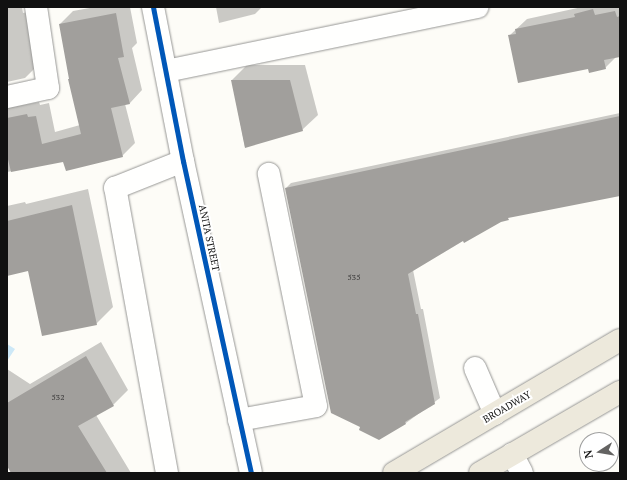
<!DOCTYPE html>
<style>
body{margin:0}
#map{position:relative;width:627px;height:480px;overflow:hidden;background:#fdfcf7;font-family:"PT Serif",serif}
div>[style]{position:absolute}
[style*='--x']{left:calc(var(--x)*1px);top:calc(var(--y)*1px);width:calc(var(--w)*1px);rotate:calc(var(--a)*1deg)}
.water>*{inset:0;background:#cde8f7}
.shadow>*{inset:0;background:#0003}
.building>*{inset:0;background:#a19f9c}
.roads{filter:drop-shadow(0 0 1px #979795) drop-shadow(0 0 1px #979795)}
.minor>*{height:22px;margin:-11px;padding:0 11px;transform-origin:11px;border-radius:11px;background:#fffffe}
.major>*{height:22px;margin:-11px;padding:0 11px;transform-origin:11px;border-radius:11px;background:#ede9dc}
.cycleway>*{height:5px;margin:-2.5px;padding:0 2.5px;transform-origin:2.5px;border-radius:2.5px;background:#0057b8}
span{translate:-50% -50%;white-space:nowrap;text-align:center;line-height:1.15;-webkit-text-stroke:4px #fff;paint-order:stroke}
.number-label{font-size:8px;color:#353434}
.number-label span{-webkit-text-stroke-width:0}
.street-label{font-size:10px;color:#111}
.frame{position:absolute;inset:0;border:8px solid #111;pointer-events:none}
.north{position:absolute;left:579px;top:432px;width:40px;height:40px;box-sizing:border-box;background:#fff;border:1px solid #a0a0a0;border-radius:50%;rotate:258deg;font-size:11px;font-weight:700;line-height:16px;text-align:center;color:#111}
.north::after{content:'';display:block;margin:auto;width:14px;height:18px;background:#646362;clip-path:polygon(50% 0,100% 100%,50% 72%,0 100%)}
</style>
<div id="map">
<div class="water">
<i style="clip-path:polygon(7px 344px,15px 349px,7px 361px)"></i>
</div>
<div class="shadow">
<i style="clip-path:polygon(7px 7px,22px 7px,23px 13px,28px 12px,40px 63px,25px 78px,7px 82px)"></i>
<i style="clip-path:polygon(95px 7px,130px 7px,137px 43px,132px 48px,142px 90px,130px 103px,125px 104px,135px 143px,122px 156px,64px 161px,7px 172px,7px 108px,39px 102px,40px 105px,49px 103px,55px 132px,80px 125px,60px 24px,73px 11px)"></i>
<i style="clip-path:polygon(216px 7px,262px 7px,255px 14px,219px 23px)"></i>
<i style="clip-path:polygon(582px 7px,620px 7px,620px 56px,617px 56px,605px 68px,589px 68px,509px 36px,527px 19px)"></i>
<i style="clip-path:polygon(247px 65px,305px 65px,318px 115px,302px 130px,245px 147px,232px 80px)"></i>
<i style="clip-path:polygon(620px 113px,620px 194px,511px 216px,463px 239px,413px 270px,421px 309px,423px 309px,440px 398px,406px 423px,379px 438px,361px 427px,286px 188px,291px 183px)"></i>
<i style="clip-path:polygon(88px 189px,113px 307px,96px 324px,29px 270px,7px 275px,7px 206px,25px 202px,26px 204px)"></i>
<i style="clip-path:polygon(101px 342px,128px 390px,113px 405px,96px 415px,131px 473px,12px 473px,7px 464px,7px 369px,30px 384px)"></i>
</div>
<div class="building">
<i style="clip-path:polygon(593px 9px,595px 15px,615px 11px,617px 17px,620px 16px,620px 57px,604px 60px,606px 69px,589px 73px,588px 69px,518px 83px,508px 35px,516px 34px,515px 29px,575px 17px,574px 14px)"></i>
<i style="clip-path:polygon(116px 13px,124px 57px,118px 58px,130px 104px,111px 108px,123px 157px,66px 171px,63px 162px,11px 172px,7px 155px,7px 118px,27px 114px,28px 117px,36px 116px,42px 144px,81px 134px,68px 79px,69px 79px,59px 24px)"></i>
<i style="clip-path:polygon(231px 80px,290px 80px,303px 131px,245px 148px)"></i>
<i style="clip-path:polygon(620px 116px,620px 196px,508px 218px,509px 220px,501px 222px,464px 243px,463px 241px,408px 274px,416px 314px,418px 314px,435px 404px,405px 422px,406px 424px,379px 440px,359px 430px,360px 427px,331px 413px,285px 188px)"></i>
<i style="clip-path:polygon(72px 205px,97px 325px,42px 336px,28px 271px,7px 276px,7px 221px)"></i>
<i style="clip-path:polygon(86px 356px,114px 406px,78px 426px,107px 473px,11px 473px,7px 466px,7px 403px)"></i>
</div>
<div class="roads">
<div class="minor">
<i style="--x:153;--y:7;--w:157;--a:79"></i>
<i style="--x:183;--y:161;--w:319;--a:77.7"></i>
<i style="--x:166;--y:71;--w:318;--a:-11.6"></i>
<i style="--x:7;--y:97;--w:42;--a:-12.4"></i>
<i style="--x:48;--y:88;--w:82;--a:-98.4"></i>
<i style="--x:475;--y:368;--w:50;--a:66.5"></i>
<i style="--x:239;--y:420;--w:78;--a:-10.3"></i>
<i style="--x:316;--y:406;--w:237;--a:-101.5"></i>
<i style="--x:512;--y:454;--w:21;--a:62"></i>
<i style="--x:167;--y:473;--w:290;--a:-100.3"></i>
<i style="--x:115;--y:188;--w:73;--a:-21.7"></i>
</div>
<div class="major">
<i style="--x:394;--y:473;--w:262;--a:-30.5"></i>
<i style="--x:480;--y:473;--w:162;--a:-30.1"></i>
</div>
</div>
<div class="cycleway">
<i style="--x:153;--y:7;--w:157;--a:79"></i>
<i style="--x:183;--y:161;--w:319;--a:77.7"></i>
</div>
<div class="number-label">
<span style="left:354px;top:278px">535</span>
<span style="left:58px;top:398px">532</span>
</div>
<div class="street-label">
<span style="left:209px;top:238px;rotate:78deg">ANITA STREET</span>
<span style="left:507px;top:407px;rotate:-30deg">BROADWAY</span>
</div>
<div class="frame"></div>
<div class="north">N</div>
</div>
